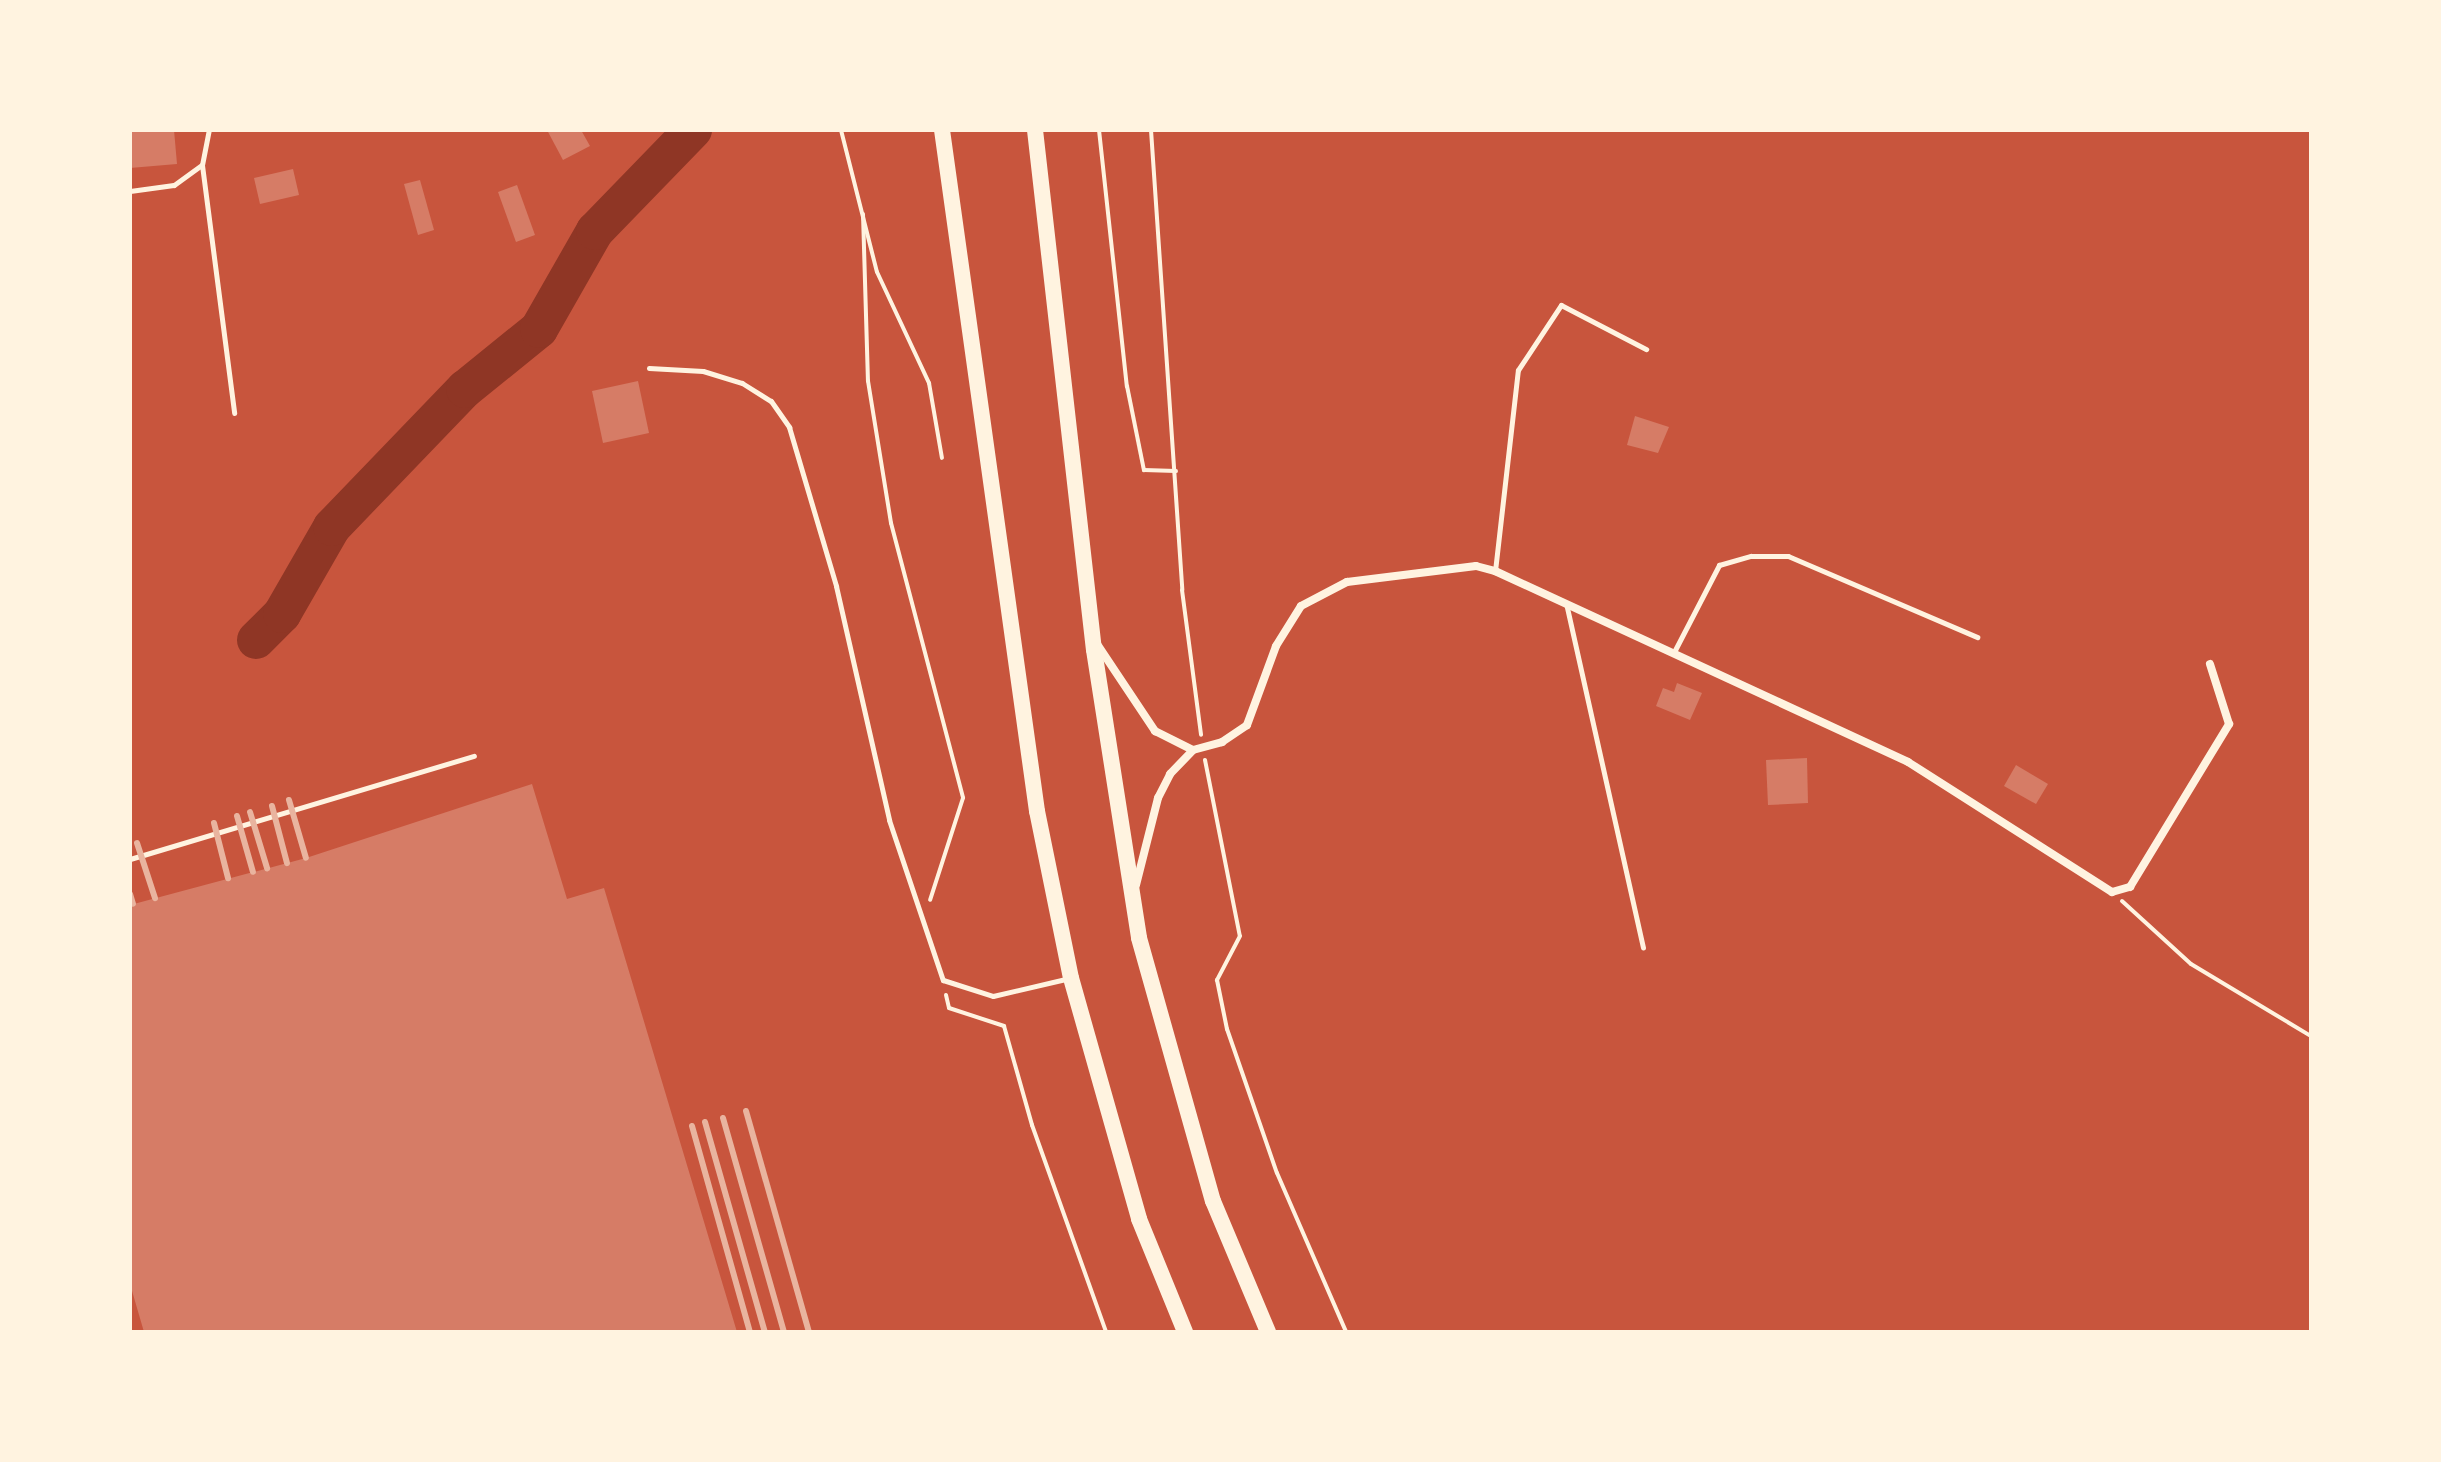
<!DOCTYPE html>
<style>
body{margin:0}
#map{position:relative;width:2441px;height:1462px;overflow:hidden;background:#c8553d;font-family:"Times New Roman",serif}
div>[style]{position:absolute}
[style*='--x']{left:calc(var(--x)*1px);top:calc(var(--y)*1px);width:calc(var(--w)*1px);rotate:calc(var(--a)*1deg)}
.river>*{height:38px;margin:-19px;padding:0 19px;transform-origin:19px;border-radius:19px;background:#8f3625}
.building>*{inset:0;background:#d67c66}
.path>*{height:4px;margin:-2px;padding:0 2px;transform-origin:2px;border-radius:2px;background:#fff3e0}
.service>*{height:5px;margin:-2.5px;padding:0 2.5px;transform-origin:2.5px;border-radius:2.5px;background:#fff3e0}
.minor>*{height:8px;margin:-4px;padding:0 4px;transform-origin:4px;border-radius:4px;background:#fff3e0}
.trunk>*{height:16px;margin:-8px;padding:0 8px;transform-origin:8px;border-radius:8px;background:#fff3e0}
.rail>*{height:6px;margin:-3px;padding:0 3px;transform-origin:3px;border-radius:3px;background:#e9b49f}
span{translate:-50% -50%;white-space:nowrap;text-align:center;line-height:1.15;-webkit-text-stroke:8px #fff3e0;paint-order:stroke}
.frame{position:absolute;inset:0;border:132px solid #fff3e0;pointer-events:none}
</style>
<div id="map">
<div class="river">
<i style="--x:256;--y:640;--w:37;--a:-45"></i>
<i style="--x:282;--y:614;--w:100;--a:-60.1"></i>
<i style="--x:332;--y:527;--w:192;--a:-46.1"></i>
<i style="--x:465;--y:389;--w:95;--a:-39"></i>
<i style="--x:539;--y:329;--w:113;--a:-60.3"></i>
<i style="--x:595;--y:231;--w:141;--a:-45.9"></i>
</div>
<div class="building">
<i style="clip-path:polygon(130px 130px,174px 130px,177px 164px,130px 168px)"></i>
<i style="clip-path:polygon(547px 130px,581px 130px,590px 146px,563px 160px)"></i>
<i style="clip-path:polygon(293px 169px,299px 195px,260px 204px,254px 178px)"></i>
<i style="clip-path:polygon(420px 180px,434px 230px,418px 235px,404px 184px)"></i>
<i style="clip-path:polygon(517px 185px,535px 235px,516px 242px,498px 192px)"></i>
<i style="clip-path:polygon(638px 381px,649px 433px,603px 443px,592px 391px)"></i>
<i style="clip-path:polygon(1635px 416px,1669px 427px,1658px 453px,1627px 445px)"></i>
<i style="clip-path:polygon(1677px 683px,1702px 693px,1690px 720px,1656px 706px,1663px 688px,1674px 692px)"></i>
<i style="clip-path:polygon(1807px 758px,1808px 803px,1768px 805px,1766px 760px)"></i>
<i style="clip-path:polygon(2016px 765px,2048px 784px,2036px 804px,2004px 786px)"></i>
<i style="clip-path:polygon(532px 784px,567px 899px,604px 888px,737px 1332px,144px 1332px,130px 1284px,130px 905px,306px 858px)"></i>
</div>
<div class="path">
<i style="--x:841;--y:130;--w:146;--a:75.8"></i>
<i style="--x:877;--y:272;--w:123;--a:64.9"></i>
<i style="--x:929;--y:383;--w:76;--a:80.2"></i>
<i style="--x:1099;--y:130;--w:258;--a:83.8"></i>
<i style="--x:1127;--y:386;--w:86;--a:78.6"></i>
<i style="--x:1144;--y:470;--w:32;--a:2"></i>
<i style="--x:1151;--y:130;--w:461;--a:86.1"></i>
<i style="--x:1182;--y:590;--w:146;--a:82.5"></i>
<i style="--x:863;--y:214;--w:167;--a:88.3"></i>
<i style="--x:868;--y:381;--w:144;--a:80.8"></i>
<i style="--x:891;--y:523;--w:284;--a:75.3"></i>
<i style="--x:963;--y:798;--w:107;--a:107.9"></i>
<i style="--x:1205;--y:760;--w:179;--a:78.8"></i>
<i style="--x:1240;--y:936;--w:50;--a:117.6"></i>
<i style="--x:1217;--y:980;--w:50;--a:78.5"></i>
<i style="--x:1227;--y:1029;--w:152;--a:70.9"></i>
<i style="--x:1277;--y:1173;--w:173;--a:66.5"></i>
<i style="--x:2122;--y:901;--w:93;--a:42.4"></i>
<i style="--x:2191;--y:964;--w:140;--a:31"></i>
<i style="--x:946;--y:995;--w:13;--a:77"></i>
<i style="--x:949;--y:1008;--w:58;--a:18.1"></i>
<i style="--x:1004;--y:1026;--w:103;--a:74.2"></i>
<i style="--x:1032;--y:1125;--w:220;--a:70.3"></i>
</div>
<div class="service">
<i style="--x:202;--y:165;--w:250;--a:82.6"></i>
<i style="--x:130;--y:191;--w:44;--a:-7.8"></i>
<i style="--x:174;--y:185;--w:34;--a:-36"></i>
<i style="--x:202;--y:165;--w:36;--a:-79"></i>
<i style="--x:649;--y:368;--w:54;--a:3.2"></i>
<i style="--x:703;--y:371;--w:41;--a:17.1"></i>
<i style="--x:742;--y:383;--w:34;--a:32"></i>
<i style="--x:771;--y:401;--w:32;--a:55"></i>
<i style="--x:789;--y:427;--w:166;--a:73.5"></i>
<i style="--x:836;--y:586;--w:240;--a:77.2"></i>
<i style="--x:889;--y:820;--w:169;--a:71.4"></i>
<i style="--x:943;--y:980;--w:52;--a:17.7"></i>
<i style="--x:993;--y:996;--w:79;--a:-13.2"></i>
<i style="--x:1495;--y:571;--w:202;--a:-83.5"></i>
<i style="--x:1518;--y:370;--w:78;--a:-56.5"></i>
<i style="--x:1561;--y:305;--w:96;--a:27.4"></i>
<i style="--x:1566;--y:603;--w:353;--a:77.4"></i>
<i style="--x:1675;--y:650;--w:96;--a:-62.6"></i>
<i style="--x:1719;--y:565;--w:33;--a:-16"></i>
<i style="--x:1751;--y:556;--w:37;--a:0"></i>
<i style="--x:1788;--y:556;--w:206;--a:23.2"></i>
<i style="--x:130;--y:859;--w:359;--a:-16.7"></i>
</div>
<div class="minor">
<i style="--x:1097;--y:644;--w:105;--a:56.3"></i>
<i style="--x:1155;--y:731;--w:42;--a:26.6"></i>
<i style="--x:1136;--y:885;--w:90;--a:-75.8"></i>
<i style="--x:1158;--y:798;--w:27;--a:-63"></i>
<i style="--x:1170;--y:774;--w:33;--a:-46"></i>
<i style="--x:1193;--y:750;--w:30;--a:-15"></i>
<i style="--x:1222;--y:742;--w:30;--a:-34"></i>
<i style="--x:1247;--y:725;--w:84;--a:-69.8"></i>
<i style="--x:1276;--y:646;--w:47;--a:-58"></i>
<i style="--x:1301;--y:606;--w:52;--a:-27.6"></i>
<i style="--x:1347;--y:582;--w:130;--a:-7.1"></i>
<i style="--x:1476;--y:566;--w:20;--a:15"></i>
<i style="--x:1495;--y:571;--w:455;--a:24.8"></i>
<i style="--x:1908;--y:762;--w:242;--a:32.5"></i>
<i style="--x:2112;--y:892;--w:19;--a:-16"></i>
<i style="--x:2130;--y:887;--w:191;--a:-58.7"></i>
<i style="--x:2229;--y:724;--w:63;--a:-107.6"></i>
</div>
<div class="trunk">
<i style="--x:942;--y:130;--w:688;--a:82.06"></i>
<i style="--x:1037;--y:811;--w:170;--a:78.5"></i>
<i style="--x:1071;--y:978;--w:250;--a:74.2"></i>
<i style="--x:1139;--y:1219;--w:122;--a:67.8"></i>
<i style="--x:1035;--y:130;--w:523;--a:83.53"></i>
<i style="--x:1094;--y:650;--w:291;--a:81.1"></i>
<i style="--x:1139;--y:938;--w:273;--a:74.3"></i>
<i style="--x:1213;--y:1201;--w:142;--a:67.2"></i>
</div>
<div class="rail">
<i style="--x:289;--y:800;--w:60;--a:73.7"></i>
<i style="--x:272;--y:806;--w:59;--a:75.3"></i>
<i style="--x:250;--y:812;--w:59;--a:73.1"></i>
<i style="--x:237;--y:816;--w:58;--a:74.1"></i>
<i style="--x:214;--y:823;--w:57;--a:75.7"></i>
<i style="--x:137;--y:843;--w:58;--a:71.9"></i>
<i style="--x:130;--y:894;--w:10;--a:73"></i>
<i style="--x:746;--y:1111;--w:230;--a:74.1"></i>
<i style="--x:723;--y:1118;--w:223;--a:74.1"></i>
<i style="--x:705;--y:1122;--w:218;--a:74.1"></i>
<i style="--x:692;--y:1126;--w:214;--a:74.3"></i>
</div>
<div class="frame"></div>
</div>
